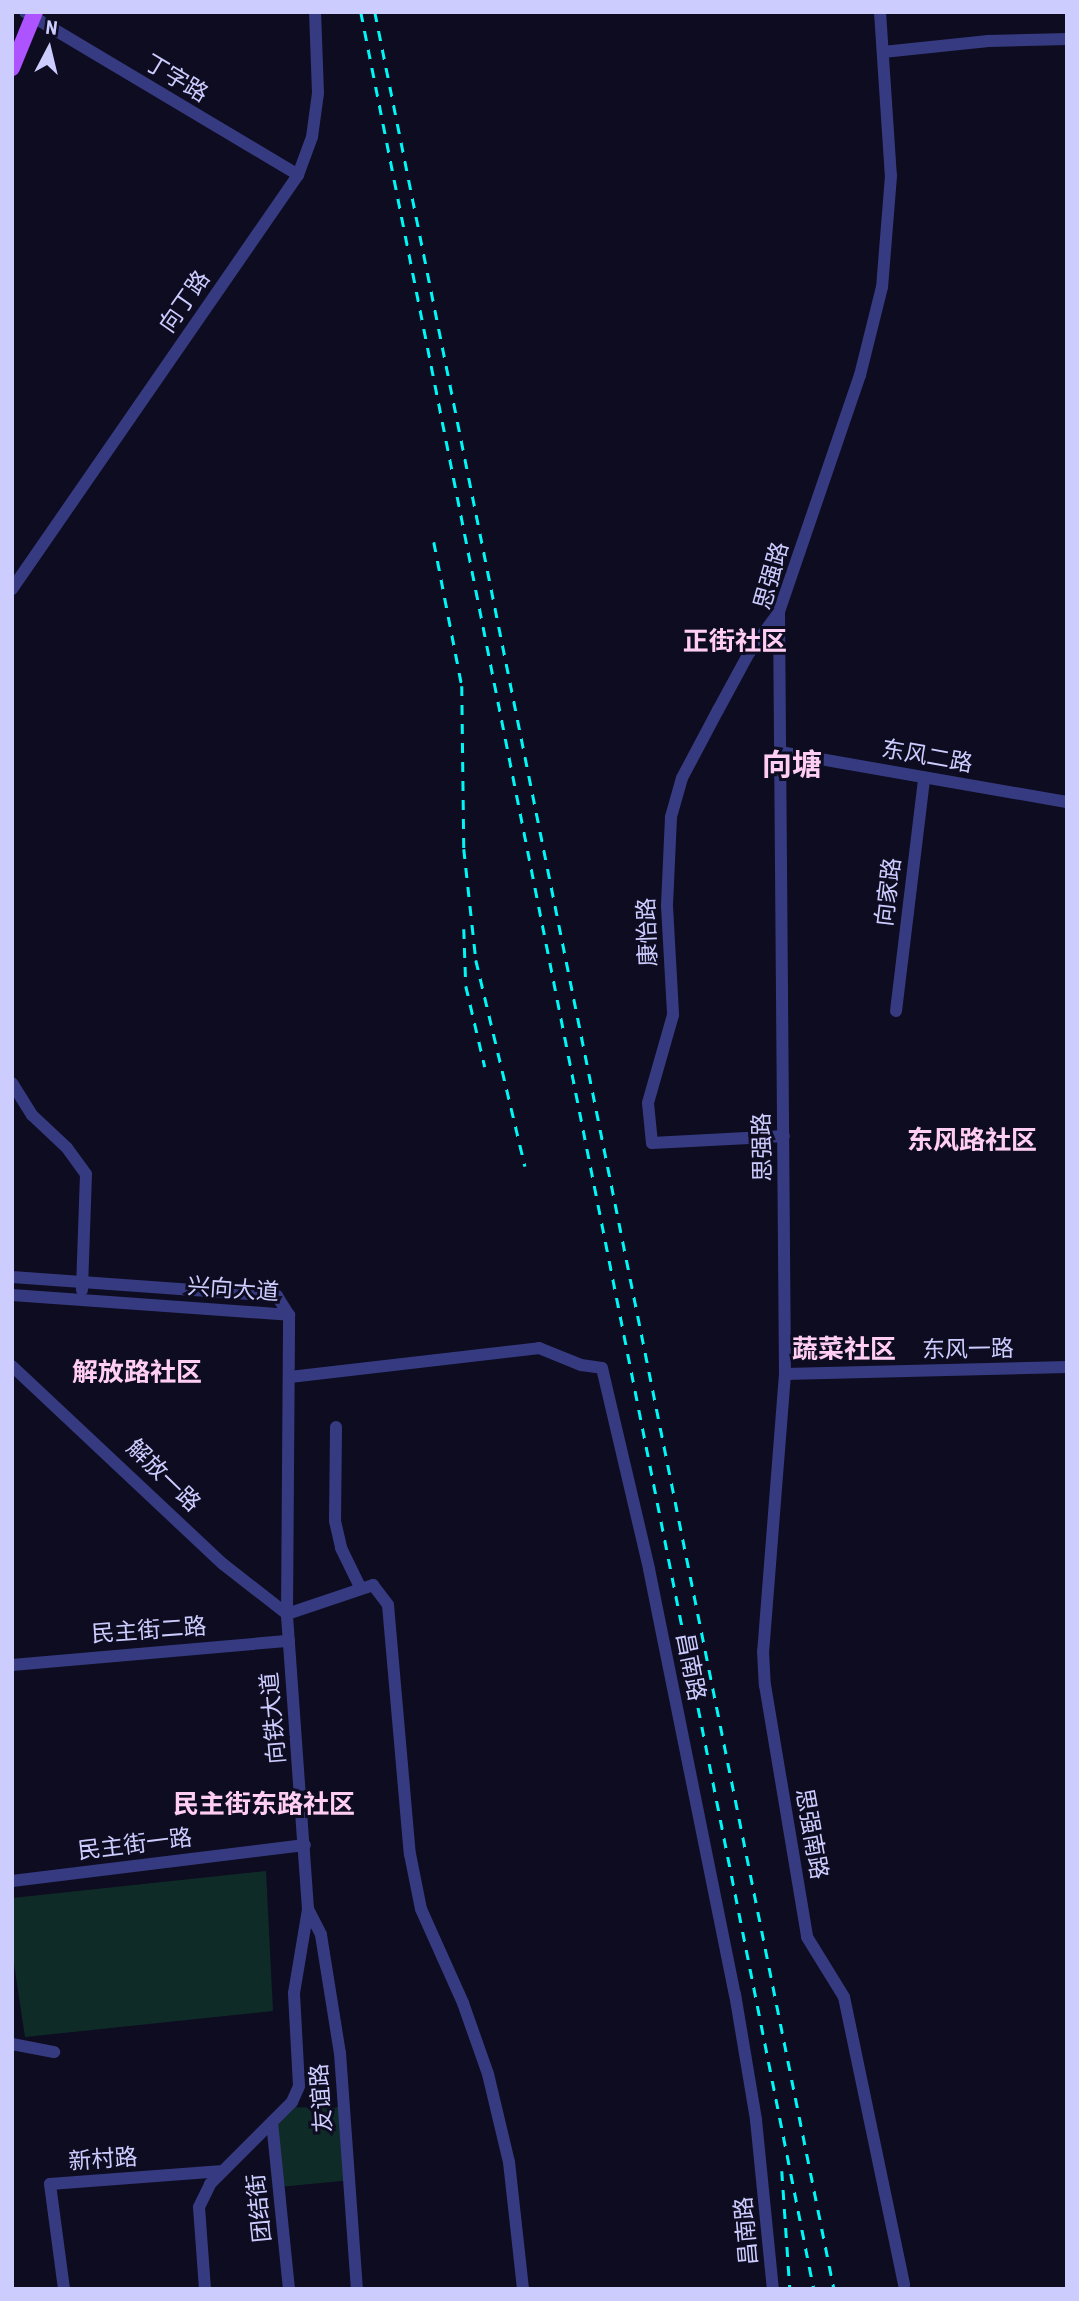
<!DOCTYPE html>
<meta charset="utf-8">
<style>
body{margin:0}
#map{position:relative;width:1079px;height:2301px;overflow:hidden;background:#0e0c21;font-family:"Roboto Condensed","Noto Sans SC",sans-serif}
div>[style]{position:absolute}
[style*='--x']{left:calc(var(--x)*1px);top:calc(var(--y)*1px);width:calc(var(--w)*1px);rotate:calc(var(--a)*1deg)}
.green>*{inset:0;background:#0f2b27}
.minor>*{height:12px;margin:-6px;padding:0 6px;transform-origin:6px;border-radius:6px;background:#363b81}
.major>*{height:16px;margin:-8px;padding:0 8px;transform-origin:8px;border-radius:8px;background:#ad53ff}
.rail>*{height:2.5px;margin-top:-1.25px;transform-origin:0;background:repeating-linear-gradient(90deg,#00f7f6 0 10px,transparent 0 19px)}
span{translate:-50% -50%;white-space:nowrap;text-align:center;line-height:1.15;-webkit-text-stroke:6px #0e0c21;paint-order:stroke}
.street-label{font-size:23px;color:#cdccff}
.quarter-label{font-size:26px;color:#ffcef2;font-weight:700}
.district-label{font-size:30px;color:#ffcef2;font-weight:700}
.frame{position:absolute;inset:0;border:14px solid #cdccff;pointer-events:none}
.north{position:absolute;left:14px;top:14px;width:70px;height:70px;-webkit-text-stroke:5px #0e0c21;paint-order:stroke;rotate:7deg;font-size:19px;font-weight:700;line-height:28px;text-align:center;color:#cdccff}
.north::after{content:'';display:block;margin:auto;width:24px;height:32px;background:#cdccff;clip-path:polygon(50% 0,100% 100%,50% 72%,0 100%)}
</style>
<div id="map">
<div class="green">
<i style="clip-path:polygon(266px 1871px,273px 2011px,25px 2037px,12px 1950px,12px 1898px)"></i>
<i style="clip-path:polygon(349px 2100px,352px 2180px,279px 2187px,274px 2120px,285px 2107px,335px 2108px)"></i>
</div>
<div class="minor">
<i style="--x:25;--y:12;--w:318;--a:30.8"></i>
<i style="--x:880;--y:12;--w:164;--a:86.2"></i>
<i style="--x:891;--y:176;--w:111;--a:94.6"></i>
<i style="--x:882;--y:287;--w:91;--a:104"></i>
<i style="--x:860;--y:375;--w:250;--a:108.9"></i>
<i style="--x:779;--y:612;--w:762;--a:89.55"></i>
<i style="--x:785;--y:1374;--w:278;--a:94.5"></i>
<i style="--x:763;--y:1651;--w:34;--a:87"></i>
<i style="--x:765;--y:1685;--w:255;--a:80.5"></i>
<i style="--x:807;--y:1937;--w:70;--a:58.3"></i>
<i style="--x:844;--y:1997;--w:294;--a:78.2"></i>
<i style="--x:883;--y:52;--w:106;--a:-6"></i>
<i style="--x:988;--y:41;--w:79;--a:-1.5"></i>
<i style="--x:12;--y:589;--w:503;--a:-55.36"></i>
<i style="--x:298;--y:175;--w:40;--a:-69.8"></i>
<i style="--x:312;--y:137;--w:44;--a:-82.2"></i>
<i style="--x:318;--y:93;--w:81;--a:-92.1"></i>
<i style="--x:779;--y:612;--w:51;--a:126.2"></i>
<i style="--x:749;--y:653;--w:65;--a:118.5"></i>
<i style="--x:718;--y:710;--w:77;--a:117.9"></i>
<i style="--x:682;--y:778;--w:41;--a:105.8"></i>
<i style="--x:671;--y:817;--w:89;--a:92.6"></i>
<i style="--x:667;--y:906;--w:109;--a:86.8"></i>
<i style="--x:673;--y:1015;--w:91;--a:105.9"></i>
<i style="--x:648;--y:1103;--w:40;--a:84.3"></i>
<i style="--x:652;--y:1143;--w:132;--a:-3"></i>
<i style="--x:780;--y:752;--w:291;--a:9.9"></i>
<i style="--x:896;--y:1011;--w:235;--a:-83.1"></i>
<i style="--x:12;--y:1083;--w:38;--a:58"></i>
<i style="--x:32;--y:1115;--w:48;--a:43.3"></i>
<i style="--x:67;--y:1148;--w:32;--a:54"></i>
<i style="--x:86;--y:1174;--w:116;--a:92"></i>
<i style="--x:12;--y:1277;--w:266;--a:4.1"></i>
<i style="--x:277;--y:1296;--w:22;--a:58"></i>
<i style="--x:12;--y:1295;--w:278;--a:4.1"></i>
<i style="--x:12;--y:1366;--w:289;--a:43.2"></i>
<i style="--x:223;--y:1564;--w:81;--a:38"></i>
<i style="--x:287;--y:1614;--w:91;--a:-18.6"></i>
<i style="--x:373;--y:1585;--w:25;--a:53"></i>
<i style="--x:388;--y:1605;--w:250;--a:85"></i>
<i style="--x:410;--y:1854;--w:56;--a:78.7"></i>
<i style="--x:421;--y:1909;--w:103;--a:65.9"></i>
<i style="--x:463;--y:2003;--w:75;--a:70.6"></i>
<i style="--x:488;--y:2074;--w:90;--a:76.6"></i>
<i style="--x:509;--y:2162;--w:128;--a:83.7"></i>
<i style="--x:785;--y:1374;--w:282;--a:-1.4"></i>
<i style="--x:290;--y:1377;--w:251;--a:-6.6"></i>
<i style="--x:539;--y:1348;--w:45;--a:22"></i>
<i style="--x:581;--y:1365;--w:21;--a:8"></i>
<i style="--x:602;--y:1368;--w:206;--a:76.8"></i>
<i style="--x:649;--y:1569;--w:434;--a:78.6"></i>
<i style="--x:735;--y:1994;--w:128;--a:80.5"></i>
<i style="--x:756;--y:2120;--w:170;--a:84.3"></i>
<i style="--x:336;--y:1427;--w:94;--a:90.6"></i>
<i style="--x:335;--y:1521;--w:28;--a:77"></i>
<i style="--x:341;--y:1548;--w:43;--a:64"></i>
<i style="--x:12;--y:1665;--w:278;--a:-5"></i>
<i style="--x:12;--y:1881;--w:295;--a:-7"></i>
<i style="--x:308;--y:1909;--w:29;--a:63"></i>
<i style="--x:321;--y:1935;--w:120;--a:80.9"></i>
<i style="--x:340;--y:2053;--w:237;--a:85.9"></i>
<i style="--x:12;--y:2044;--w:43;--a:10.8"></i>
<i style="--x:272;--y:2122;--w:168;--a:84.2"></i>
<i style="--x:64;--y:2289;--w:106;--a:-97.6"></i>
<i style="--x:50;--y:2184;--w:173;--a:-4.3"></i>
<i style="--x:205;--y:2289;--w:82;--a:-94.2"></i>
<i style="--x:199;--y:2207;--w:25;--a:-64"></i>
<i style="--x:210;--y:2184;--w:116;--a:-45"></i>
<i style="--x:292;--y:2102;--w:17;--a:-66"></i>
<i style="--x:299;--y:2086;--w:93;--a:-93.1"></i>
<i style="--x:294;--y:1993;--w:85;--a:-80.5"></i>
<i style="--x:308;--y:1909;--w:296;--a:-94.1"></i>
<i style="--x:287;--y:1614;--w:299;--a:-89.6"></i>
</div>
<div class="major">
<i style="--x:12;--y:68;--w:61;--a:-67.7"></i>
</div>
<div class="rail">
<i style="--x:361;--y:12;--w:2322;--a:78.75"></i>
<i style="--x:375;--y:12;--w:2323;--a:78.6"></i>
<i style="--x:434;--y:542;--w:147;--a:79"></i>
<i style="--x:462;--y:686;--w:163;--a:89.3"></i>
<i style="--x:464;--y:849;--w:112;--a:83.8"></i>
<i style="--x:476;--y:960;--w:212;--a:76.6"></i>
<i style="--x:464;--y:929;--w:57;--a:88"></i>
<i style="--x:466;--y:986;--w:83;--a:76.8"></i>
<i style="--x:782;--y:2171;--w:118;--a:86.1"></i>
</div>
<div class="street-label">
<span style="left:176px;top:79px;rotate:31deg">丁字路</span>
<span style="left:185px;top:302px;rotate:-55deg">向丁路</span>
<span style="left:772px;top:576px;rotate:-74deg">思强路</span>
<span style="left:927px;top:757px;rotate:10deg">东风二路</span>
<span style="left:889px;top:892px;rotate:-83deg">向家路</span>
<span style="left:648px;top:932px;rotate:-92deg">康怡路</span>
<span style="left:763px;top:1147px;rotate:-91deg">思强路</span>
<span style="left:233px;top:1290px;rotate:4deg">兴向大道</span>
<span style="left:968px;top:1350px;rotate:-1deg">东风一路</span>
<span style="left:163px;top:1476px;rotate:44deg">解放一路</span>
<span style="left:149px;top:1631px;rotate:-4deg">民主街二路</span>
<span style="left:690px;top:1667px;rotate:79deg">昌南路</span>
<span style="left:274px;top:1718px;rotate:-95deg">向铁大道</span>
<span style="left:811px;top:1834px;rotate:80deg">思强南路</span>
<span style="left:135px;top:1845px;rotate:-7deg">民主街一路</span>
<span style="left:322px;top:2098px;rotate:-94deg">友谊路</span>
<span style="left:103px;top:2160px;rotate:-4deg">新村路</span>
<span style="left:260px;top:2208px;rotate:-96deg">团结街</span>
<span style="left:747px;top:2231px;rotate:-95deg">昌南路</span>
</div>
<div class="quarter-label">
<span style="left:735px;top:642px">正街社区</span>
<span style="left:972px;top:1141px">东风路社区</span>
<span style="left:844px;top:1350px">蔬菜社区</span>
<span style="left:137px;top:1373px">解放路社区</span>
<span style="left:264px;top:1805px">民主街东路社区</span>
</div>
<div class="district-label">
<span style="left:792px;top:765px">向塘</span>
</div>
<div class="frame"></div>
<div class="north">N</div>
</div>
